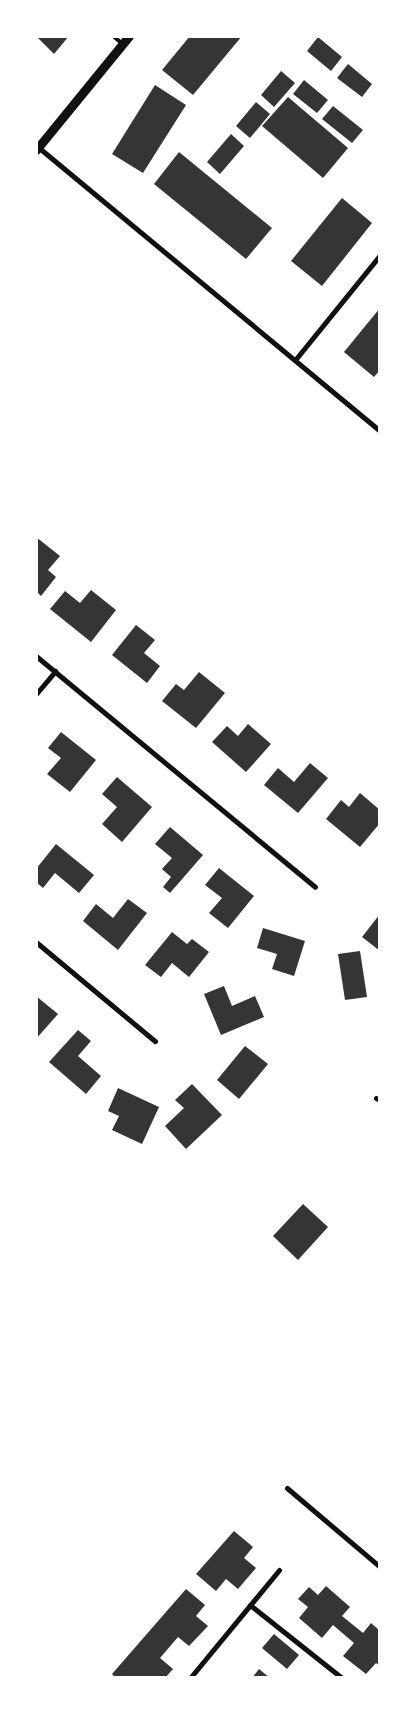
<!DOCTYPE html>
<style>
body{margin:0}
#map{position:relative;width:416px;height:1714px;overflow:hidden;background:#fff;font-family:"Asap Condensed",sans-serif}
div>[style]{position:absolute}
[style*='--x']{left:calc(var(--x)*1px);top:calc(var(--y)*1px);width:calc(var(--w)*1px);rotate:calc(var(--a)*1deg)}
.building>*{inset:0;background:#353535}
.service>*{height:4px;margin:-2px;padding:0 2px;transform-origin:2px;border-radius:2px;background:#111}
.minor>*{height:5px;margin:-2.5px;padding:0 2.5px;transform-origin:2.5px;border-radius:2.5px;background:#111}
.tertiary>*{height:9px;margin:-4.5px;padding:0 4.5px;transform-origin:4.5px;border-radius:4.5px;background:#111}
span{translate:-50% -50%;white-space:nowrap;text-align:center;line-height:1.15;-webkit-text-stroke:4px #fff;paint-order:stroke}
.frame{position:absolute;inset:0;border:38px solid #fff;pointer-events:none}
</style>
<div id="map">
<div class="building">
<i style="clip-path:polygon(36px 36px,69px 36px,54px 54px)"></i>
<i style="clip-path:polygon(190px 36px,242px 36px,193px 95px,162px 70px)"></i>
<i style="clip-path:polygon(318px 37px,342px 57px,331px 71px,307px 51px)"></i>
<i style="clip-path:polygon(348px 64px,372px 84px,362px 97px,337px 78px)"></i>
<i style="clip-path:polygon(281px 71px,295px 83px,274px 107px,261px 95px)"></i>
<i style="clip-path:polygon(304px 80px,328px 100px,317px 113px,293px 94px)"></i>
<i style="clip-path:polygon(155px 85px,186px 105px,143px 173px,112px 154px)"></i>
<i style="clip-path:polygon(288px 97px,348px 148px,323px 178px,262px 126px)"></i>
<i style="clip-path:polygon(256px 102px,270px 114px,250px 138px,236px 126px)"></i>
<i style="clip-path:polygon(333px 106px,363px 130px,352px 143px,322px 119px)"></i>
<i style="clip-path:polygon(231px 134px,244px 146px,220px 174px,207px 162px)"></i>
<i style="clip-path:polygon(179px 152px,272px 228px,246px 259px,154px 184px)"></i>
<i style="clip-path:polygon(342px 198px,372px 223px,322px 286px,291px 261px)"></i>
<i style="clip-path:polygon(380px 308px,380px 370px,374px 377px,344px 352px)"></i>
<i style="clip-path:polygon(36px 537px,60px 556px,48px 570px,56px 577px,41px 596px,36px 591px)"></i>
<i style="clip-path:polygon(91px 590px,116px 610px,91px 642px,50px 609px,65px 591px,80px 603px)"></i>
<i style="clip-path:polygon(136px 625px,155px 640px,144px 653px,160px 666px,147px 683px,112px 655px)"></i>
<i style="clip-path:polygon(199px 672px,225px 693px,196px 728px,162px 701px,176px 684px,184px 690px)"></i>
<i style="clip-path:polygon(248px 724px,271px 744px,246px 772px,212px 742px,227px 726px,238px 736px)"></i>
<i style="clip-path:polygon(61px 732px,96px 760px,70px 792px,47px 774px,61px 758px,48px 748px)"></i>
<i style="clip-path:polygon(310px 763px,328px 778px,298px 813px,264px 785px,278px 768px,294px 782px)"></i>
<i style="clip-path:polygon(117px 777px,152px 807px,122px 842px,102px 824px,117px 807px,102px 794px)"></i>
<i style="clip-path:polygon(360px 793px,380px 810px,380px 823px,360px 847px,326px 819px,341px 800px,349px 807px)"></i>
<i style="clip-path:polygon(170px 827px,203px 855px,170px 893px,163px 887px,171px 877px,162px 869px,172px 858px,155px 844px)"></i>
<i style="clip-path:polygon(56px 844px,94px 875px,79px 893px,55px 873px,43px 888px,36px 882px,36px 869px)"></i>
<i style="clip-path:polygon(219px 868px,254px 896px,228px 928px,209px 913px,222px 898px,205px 885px)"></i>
<i style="clip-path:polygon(128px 899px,147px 913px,118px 950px,83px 921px,96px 904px,113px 918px)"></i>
<i style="clip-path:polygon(380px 914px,380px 951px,362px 937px)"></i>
<i style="clip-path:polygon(263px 928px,305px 941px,294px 976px,272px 969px,277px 954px,257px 948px)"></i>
<i style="clip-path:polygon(172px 932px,187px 944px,192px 939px,209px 952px,189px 977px,172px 963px,161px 977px,145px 965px)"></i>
<i style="clip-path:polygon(360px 951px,367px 997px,345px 1000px,338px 954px)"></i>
<i style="clip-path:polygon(224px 986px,232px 1006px,255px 996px,264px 1017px,221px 1035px,204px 994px)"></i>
<i style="clip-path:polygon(36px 996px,58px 1014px,36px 1039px)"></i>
<i style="clip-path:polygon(78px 1030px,91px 1041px,78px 1056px,101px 1076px,86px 1094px,49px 1062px)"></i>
<i style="clip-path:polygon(245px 1046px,268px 1064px,239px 1099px,217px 1080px)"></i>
<i style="clip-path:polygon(192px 1084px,222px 1115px,186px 1149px,165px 1126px,184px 1108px,175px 1100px)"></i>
<i style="clip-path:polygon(118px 1088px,159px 1107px,142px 1144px,112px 1130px,119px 1116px,108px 1111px)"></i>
<i style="clip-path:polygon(303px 1204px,328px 1227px,298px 1260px,273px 1236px)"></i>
<i style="clip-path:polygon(234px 1531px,253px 1547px,244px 1558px,256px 1568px,238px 1589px,226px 1579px,216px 1591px,196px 1574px)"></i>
<i style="clip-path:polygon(326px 1586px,350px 1607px,342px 1616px,363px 1633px,371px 1623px,380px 1631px,380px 1666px,376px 1663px,366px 1674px,343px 1656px,354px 1643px,333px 1625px,322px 1638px,299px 1618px,308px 1607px,298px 1599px,309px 1587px,318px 1595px)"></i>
<i style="clip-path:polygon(186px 1589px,205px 1605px,196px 1616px,208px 1626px,189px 1646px,178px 1637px,160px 1658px,173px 1669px,165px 1678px,116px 1678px,112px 1674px)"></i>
<i style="clip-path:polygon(274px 1634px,299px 1655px,287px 1669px,262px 1648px)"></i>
<i style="clip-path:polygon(259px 1669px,270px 1678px,252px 1678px)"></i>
</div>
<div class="service">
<i style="--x:113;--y:36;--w:13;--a:39"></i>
</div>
<div class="minor">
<i style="--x:38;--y:147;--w:445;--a:39.7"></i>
<i style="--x:295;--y:360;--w:135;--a:-51"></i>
<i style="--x:36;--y:656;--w:362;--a:39.6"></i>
<i style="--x:36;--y:694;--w:30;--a:-50"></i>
<i style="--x:36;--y:942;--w:155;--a:39.8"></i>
<i style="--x:376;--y:1098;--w:4;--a:27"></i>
<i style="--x:287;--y:1488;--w:122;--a:40.3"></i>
<i style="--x:250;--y:1605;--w:117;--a:38.4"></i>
<i style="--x:190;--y:1678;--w:140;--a:-50.5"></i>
</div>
<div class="tertiary">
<i style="--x:36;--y:150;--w:147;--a:-50.8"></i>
</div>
<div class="frame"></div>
</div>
